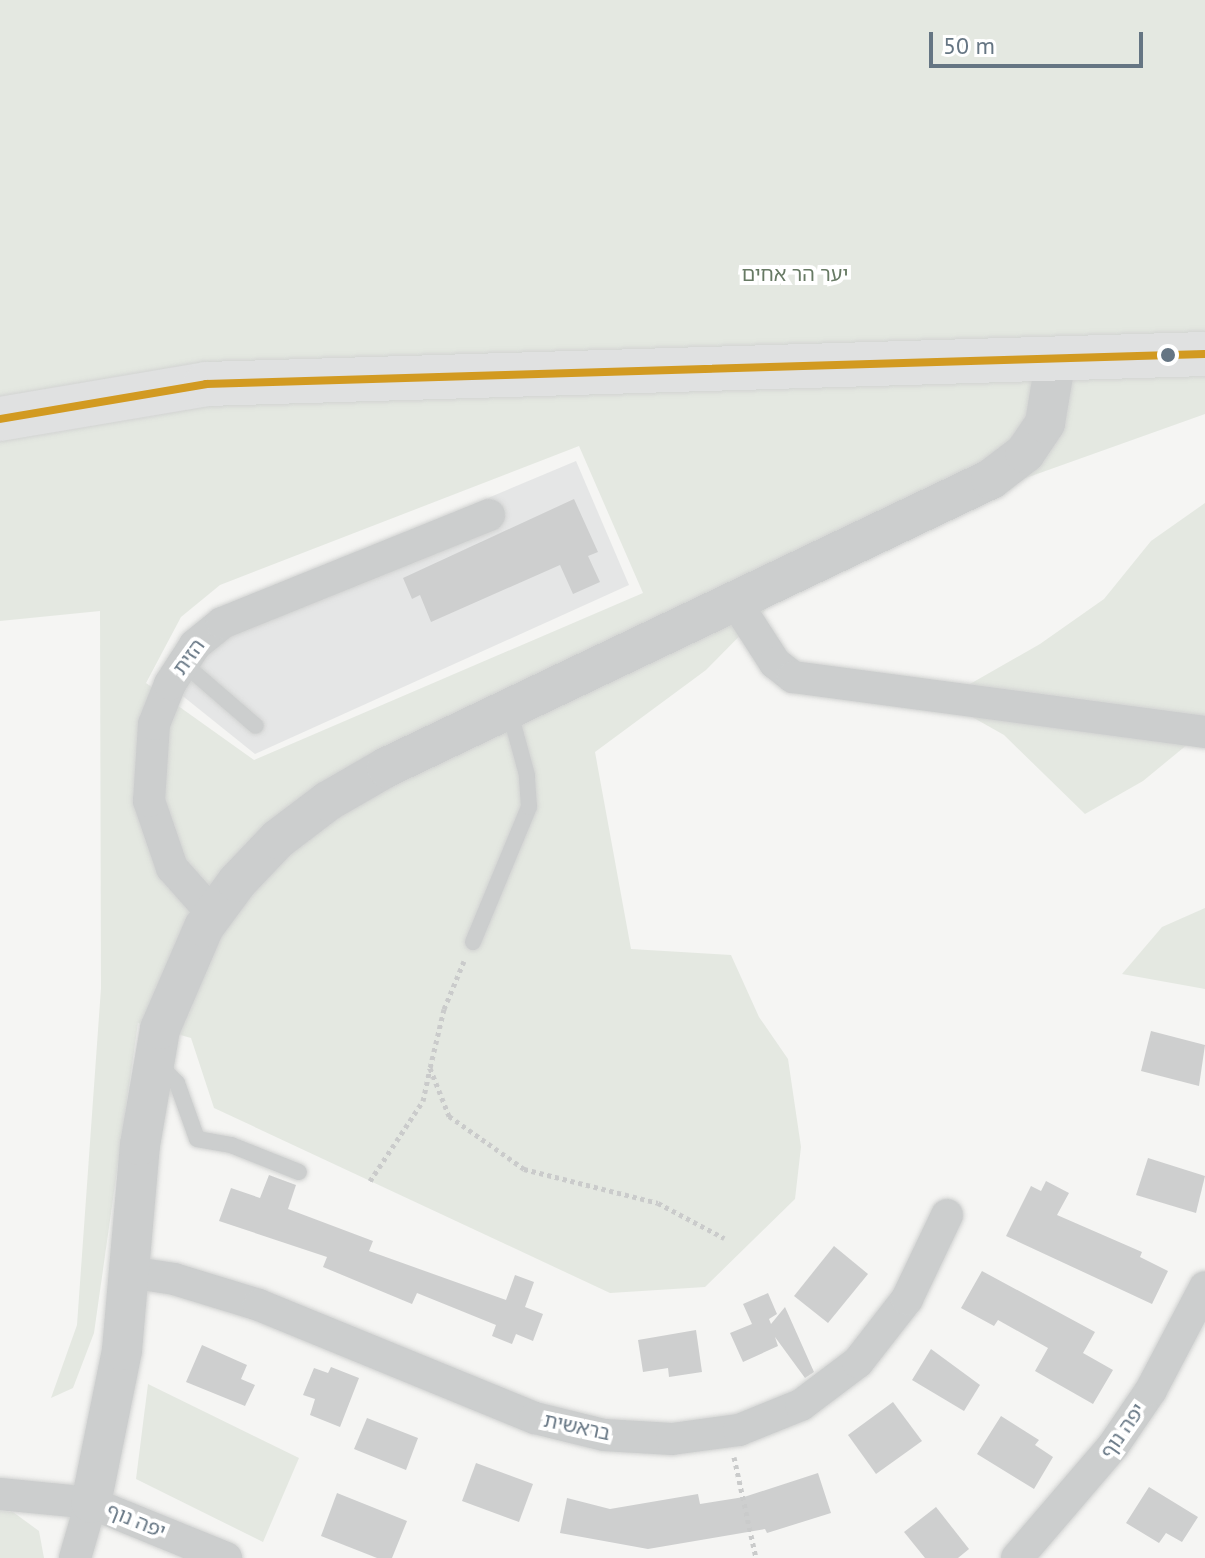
<!DOCTYPE html>
<meta charset="utf-8">
<style>
body{margin:0}
#map{position:relative;width:1205px;height:1558px;overflow:hidden;background:#f5f5f3;font-family:"PT Sans","Noto Sans Hebrew",sans-serif}
div>[style]{position:absolute}
[style*='--x']{left:calc(var(--x)*1px);top:calc(var(--y)*1px);width:calc(var(--w)*1px);rotate:calc(var(--a)*1deg)}
.built>*{inset:0;background:#e5e6e6}
.green>*{inset:0;background:#e4e8e1}
.building>*{inset:0;background:#cecfcf}
.path>*{height:5px;margin-top:-2.5px;transform-origin:0;background:repeating-linear-gradient(90deg,#cacbcb 0 4px,transparent 0 8px)}
.roads{filter:drop-shadow(0 0 2px #d2d3d2) drop-shadow(0 0 2px #d2d3d2)}
.service>*{height:16px;margin:-8px;padding:0 8px;transform-origin:8px;border-radius:8px;background:#cccece}
.minor>*{height:32px;margin:-16px;padding:0 16px;transform-origin:16px;border-radius:16px;background:#cccece}
.tertiary>*{height:40px;margin:-20px;padding:0 20px;transform-origin:20px;border-radius:20px;background:#cccece}
.secondary>*{height:44px;margin:-22px;padding:0 22px;transform-origin:22px;border-radius:22px;background:#e0e1e1}
.bus-1>*{height:8px;margin:-4px;padding:0 4px;transform-origin:4px;border-radius:4px;background:#d29a21}
.dots>*{width:22px;height:22px;translate:-50% -50%;box-sizing:border-box;border:4px solid #fff;border-radius:50%}
span{translate:-50% -50%;white-space:nowrap;text-align:center;line-height:1.15;-webkit-text-stroke:8px #fff;paint-order:stroke}
.park-label{font-size:20px;color:#677a64}
.street-label{font-size:20px;color:#657583}
.scale{position:absolute;left:929px;top:32px;width:214px;height:36px;box-sizing:border-box;border:4px solid #657583;border-top:0;padding-left:10px;font-size:24px;line-height:28px;white-space:nowrap;color:#657583;-webkit-text-stroke:6px #fff;paint-order:stroke}
</style>
<div id="map">
<div class="built">
<i style="clip-path:polygon(576px 461px,629px 585px,255px 754px,159px 677px,205px 617px)"></i>
</div>
<div class="green">
<i style="clip-path:polygon(evenodd,0 0,1205px 0,1205px 414px,931px 512px,778px 597px,706px 670px,595px 752px,631px 949px,731px 955px,759px 1017px,788px 1059px,801px 1147px,795px 1199px,705px 1287px,610px 1293px,214px 1108px,191px 1038px,138px 1023px,94px 1333px,73px 1388px,51px 1398px,77px 1325px,101px 988px,100px 611px,0 621px,0 0,579px 446px,643px 593px,254px 760px,146px 683px,181px 617px,220px 585px,579px 446px)"></i>
<i style="clip-path:polygon(1205px 503px,1205px 730px,1143px 781px,1085px 814px,1004px 735px,942px 700px,1040px 644px,1104px 599px,1151px 541px)"></i>
<i style="clip-path:polygon(1205px 908px,1205px 989px,1122px 974px,1162px 927px)"></i>
<i style="clip-path:polygon(148px 1384px,299px 1458px,263px 1542px,136px 1479px)"></i>
<i style="clip-path:polygon(0 1511px,13px 1512px,39px 1531px,44px 1558px,0 1558px)"></i>
</div>
<div class="building">
<i style="clip-path:polygon(574px 499px,598px 552px,588px 556px,600px 582px,573px 594px,560px 565px,431px 622px,420px 595px,412px 599px,403px 578px)"></i>
<i style="clip-path:polygon(1151px 1031px,1205px 1045px,1199px 1086px,1141px 1071px)"></i>
<i style="clip-path:polygon(1148px 1158px,1205px 1176px,1196px 1213px,1136px 1195px)"></i>
<i style="clip-path:polygon(269px 1175px,296px 1185px,288px 1209px,373px 1241px,369px 1251px,506px 1300px,515px 1275px,534px 1282px,525px 1307px,543px 1314px,533px 1341px,516px 1334px,512px 1344px,492px 1336px,496px 1325px,417px 1293px,412px 1304px,323px 1267px,327px 1257px,219px 1221px,231px 1188px,260px 1198px)"></i>
<i style="clip-path:polygon(1046px 1181px,1069px 1193px,1057px 1215px,1142px 1252px,1140px 1257px,1168px 1271px,1152px 1304px,1006px 1236px,1031px 1186px,1041px 1191px)"></i>
<i style="clip-path:polygon(834px 1246px,868px 1274px,828px 1323px,794px 1296px)"></i>
<i style="clip-path:polygon(982px 1271px,1095px 1332px,1083px 1353px,1113px 1370px,1093px 1404px,1035px 1371px,1048px 1348px,998px 1320px,994px 1326px,961px 1308px)"></i>
<i style="clip-path:polygon(768px 1293px,777px 1314px,769px 1319px,771px 1324px,785px 1307px,814px 1372px,805px 1378px,775px 1337px,778px 1346px,743px 1362px,730px 1333px,752px 1324px,743px 1304px)"></i>
<i style="clip-path:polygon(696px 1330px,702px 1372px,669px 1377px,668px 1368px,643px 1372px,638px 1340px)"></i>
<i style="clip-path:polygon(202px 1345px,247px 1365px,241px 1379px,255px 1385px,245px 1406px,186px 1382px)"></i>
<i style="clip-path:polygon(931px 1349px,980px 1385px,964px 1411px,912px 1380px)"></i>
<i style="clip-path:polygon(331px 1367px,359px 1378px,340px 1427px,310px 1415px,315px 1399px,303px 1395px,314px 1368px,328px 1373px)"></i>
<i style="clip-path:polygon(893px 1402px,922px 1441px,876px 1474px,848px 1435px)"></i>
<i style="clip-path:polygon(1001px 1416px,1039px 1440px,1035px 1445px,1053px 1457px,1034px 1489px,977px 1454px)"></i>
<i style="clip-path:polygon(367px 1418px,418px 1438px,406px 1470px,354px 1449px)"></i>
<i style="clip-path:polygon(476px 1463px,533px 1484px,519px 1522px,462px 1501px)"></i>
<i style="clip-path:polygon(818px 1473px,831px 1513px,767px 1533px,765px 1529px,648px 1549px,560px 1533px,567px 1498px,610px 1509px,698px 1494px,700px 1504px,744px 1497px)"></i>
<i style="clip-path:polygon(1149px 1487px,1198px 1517px,1182px 1542px,1166px 1533px,1159px 1543px,1126px 1523px)"></i>
<i style="clip-path:polygon(337px 1493px,407px 1521px,392px 1558px,377px 1558px,321px 1536px)"></i>
<i style="clip-path:polygon(936px 1507px,969px 1549px,958px 1558px,925px 1558px,904px 1532px)"></i>
</div>
<div class="path">
<i style="--x:464;--y:961;--w:52;--a:112.6"></i>
<i style="--x:444;--y:1009;--w:61;--a:103.3"></i>
<i style="--x:430;--y:1068;--w:52;--a:68.4"></i>
<i style="--x:449;--y:1116;--w:92;--a:35.2"></i>
<i style="--x:524;--y:1169;--w:138;--a:14.2"></i>
<i style="--x:658;--y:1203;--w:75;--a:27.9"></i>
<i style="--x:370;--y:1181;--w:96;--a:-56.5"></i>
<i style="--x:423;--y:1101;--w:33;--a:-78"></i>
<i style="--x:734;--y:1457;--w:103;--a:77.7"></i>
</div>
<div class="roads">
<div class="service">
<i style="--x:183;--y:663;--w:96;--a:40.8"></i>
<i style="--x:473;--y:942;--w:146;--a:-67.5"></i>
<i style="--x:529;--y:807;--w:32;--a:-94"></i>
<i style="--x:527;--y:775;--w:68;--a:-105.3"></i>
<i style="--x:158;--y:1064;--w:27;--a:45"></i>
<i style="--x:177;--y:1083;--w:59;--a:70.3"></i>
<i style="--x:197;--y:1139;--w:35;--a:10"></i>
<i style="--x:231;--y:1145;--w:73;--a:21.7"></i>
</div>
<div class="minor">
<i style="--x:735;--y:601;--w:74;--a:57.2"></i>
<i style="--x:775;--y:663;--w:23;--a:38"></i>
<i style="--x:793;--y:677;--w:416;--a:7.6"></i>
<i style="--x:213;--y:914;--w:62;--a:-131.7"></i>
<i style="--x:172;--y:868;--w:71;--a:-108.9"></i>
<i style="--x:149;--y:801;--w:77;--a:-86.3"></i>
<i style="--x:154;--y:724;--w:43;--a:-68.2"></i>
<i style="--x:170;--y:684;--w:46;--a:-57.3"></i>
<i style="--x:195;--y:645;--w:35;--a:-39"></i>
<i style="--x:222;--y:623;--w:288;--a:-22"></i>
<i style="--x:129;--y:1272;--w:46;--a:8.8"></i>
<i style="--x:174;--y:1279;--w:89;--a:17"></i>
<i style="--x:259;--y:1305;--w:298;--a:22.3"></i>
<i style="--x:535;--y:1418;--w:71;--a:13.8"></i>
<i style="--x:604;--y:1435;--w:68;--a:3.4"></i>
<i style="--x:672;--y:1439;--w:68;--a:-7.7"></i>
<i style="--x:739;--y:1430;--w:67;--a:-22"></i>
<i style="--x:801;--y:1405;--w:71;--a:-37"></i>
<i style="--x:858;--y:1362;--w:80;--a:-52.1"></i>
<i style="--x:907;--y:1299;--w:93;--a:-64.5"></i>
<i style="--x:0;--y:1494;--w:91;--a:5.6"></i>
<i style="--x:91;--y:1503;--w:146;--a:22.2"></i>
<i style="--x:75;--y:1558;--w:57;--a:-73.8"></i>
<i style="--x:1017;--y:1558;--w:148;--a:-49.4"></i>
<i style="--x:1113;--y:1446;--w:68;--a:-55.8"></i>
<i style="--x:1151;--y:1390;--w:116;--a:-62.3"></i>
</div>
<div class="tertiary">
<i style="--x:91;--y:1503;--w:156;--a:-78.5"></i>
<i style="--x:122;--y:1350;--w:206;--a:-85"></i>
<i style="--x:140;--y:1145;--w:118;--a:-80.2"></i>
<i style="--x:160;--y:1029;--w:111;--a:-66.7"></i>
<i style="--x:204;--y:927;--w:56;--a:-53.7"></i>
<i style="--x:237;--y:882;--w:59;--a:-46.4"></i>
<i style="--x:278;--y:839;--w:63;--a:-37.2"></i>
<i style="--x:328;--y:801;--w:68;--a:-30"></i>
<i style="--x:387;--y:767;--w:669;--a:-25.49"></i>
<i style="--x:991;--y:479;--w:43;--a:-37.4"></i>
<i style="--x:1025;--y:453;--w:36;--a:-56"></i>
<i style="--x:1045;--y:423;--w:67;--a:-80.5"></i>
</div>
<div class="secondary">
<i style="--x:0;--y:419;--w:209;--a:-9.6"></i>
<i style="--x:206;--y:384;--w:999;--a:-1.72"></i>
</div>
</div>
<div class="bus-1">
<i style="--x:0;--y:419;--w:209;--a:-9.6"></i>
<i style="--x:206;--y:384;--w:999;--a:-1.72"></i>
</div>
<div class="dots">
<i style="left:1168px;top:355px;background:#657583"></i>
</div>
<div class="park-label">
<span style="left:795px;top:274px">יער הר אחים</span>
</div>
<div class="street-label">
<span style="left:189px;top:657px;rotate:-54deg">הזית</span>
<span style="left:577px;top:1427px;rotate:12deg">בראשית</span>
<span style="left:1123px;top:1431px;rotate:-55deg">יפה נוף</span>
<span style="left:136px;top:1521px;rotate:22deg">יפה נוף</span>
</div>
<div class="scale">50 m</div>
</div>
